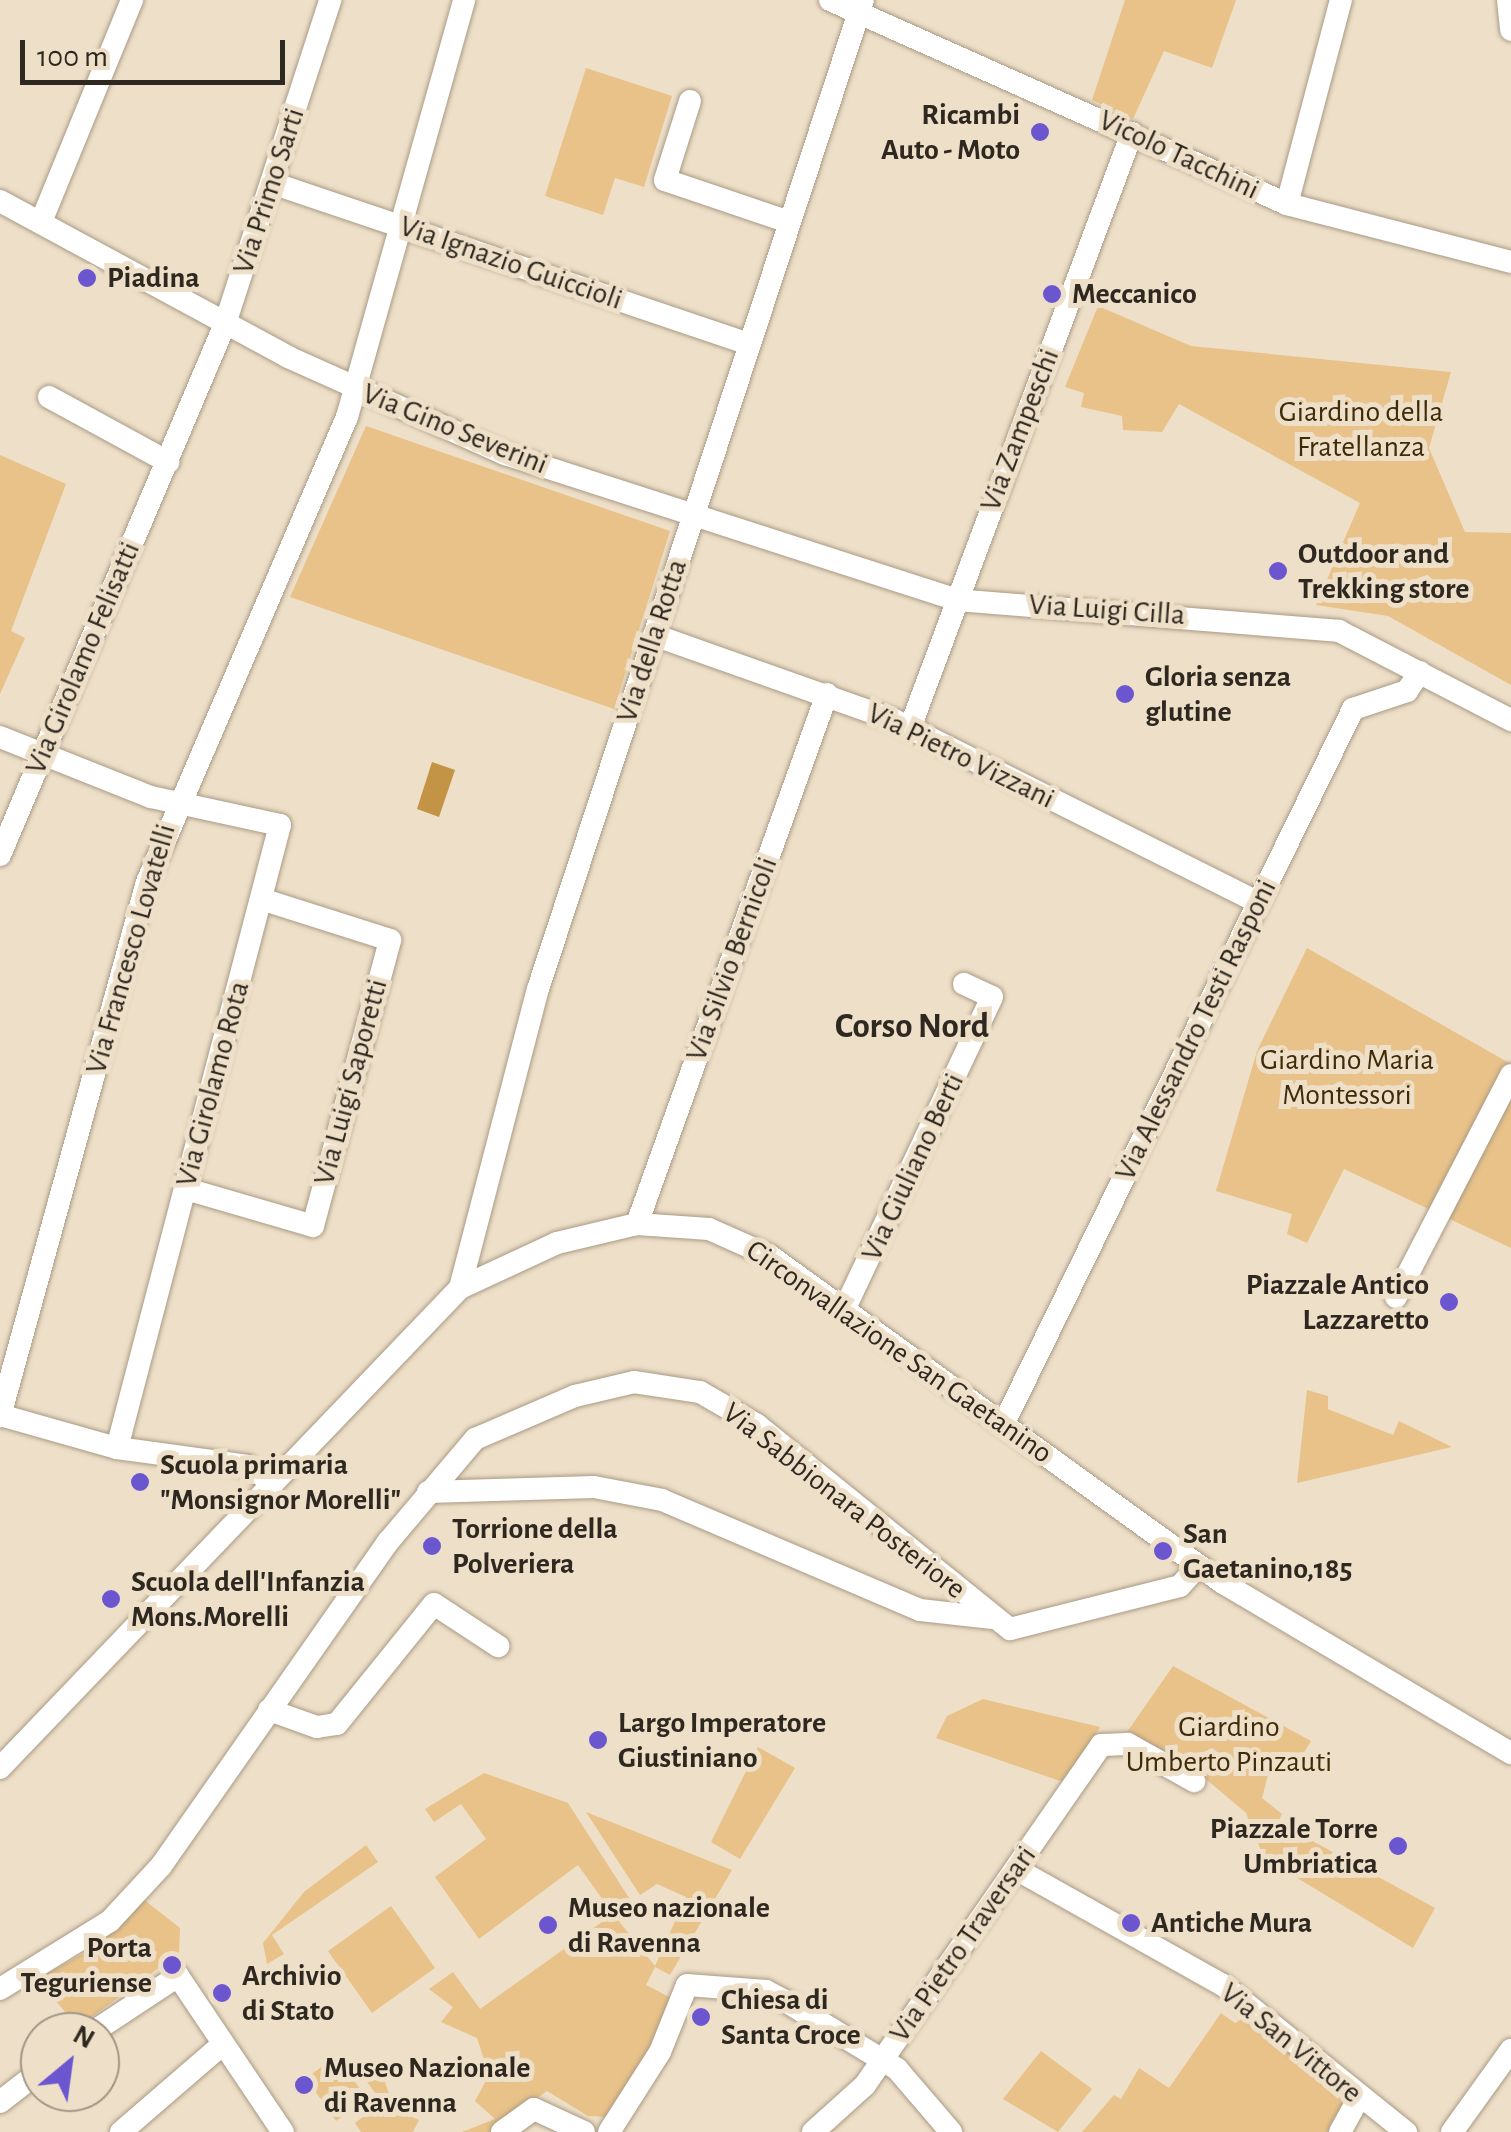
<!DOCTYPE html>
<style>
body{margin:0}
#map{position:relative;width:1511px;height:2132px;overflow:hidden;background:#eedfc8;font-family:"Alegreya Sans",sans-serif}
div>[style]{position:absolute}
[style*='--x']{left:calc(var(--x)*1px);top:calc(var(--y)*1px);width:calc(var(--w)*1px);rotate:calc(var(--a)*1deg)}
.green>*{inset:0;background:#e8c289}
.water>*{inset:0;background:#c49446}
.roads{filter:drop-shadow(0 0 2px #a99a85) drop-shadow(0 0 2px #a99a85)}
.minor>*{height:22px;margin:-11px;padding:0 11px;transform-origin:11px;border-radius:11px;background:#fff}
.dots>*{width:28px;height:28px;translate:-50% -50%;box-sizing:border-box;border:5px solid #eedfc8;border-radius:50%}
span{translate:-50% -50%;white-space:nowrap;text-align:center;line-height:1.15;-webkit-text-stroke:10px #eedfc8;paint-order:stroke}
.poi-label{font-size:30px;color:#2e2820;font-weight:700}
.right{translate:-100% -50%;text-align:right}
.left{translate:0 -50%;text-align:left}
.street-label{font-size:30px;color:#2e2820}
.park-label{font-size:30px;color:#3f2b07}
.quarter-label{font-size:35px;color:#2e2820;font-weight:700}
.north{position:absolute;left:20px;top:2012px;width:100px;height:100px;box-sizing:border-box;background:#eedfc8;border:2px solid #a19685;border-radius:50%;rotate:29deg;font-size:28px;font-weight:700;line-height:40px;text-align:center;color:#2e2820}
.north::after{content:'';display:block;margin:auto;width:35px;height:45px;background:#6c56cf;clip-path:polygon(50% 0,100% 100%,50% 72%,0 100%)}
.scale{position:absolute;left:20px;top:40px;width:265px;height:45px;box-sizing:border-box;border:5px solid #2e2820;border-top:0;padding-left:12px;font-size:30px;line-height:35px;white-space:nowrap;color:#2e2820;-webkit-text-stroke:8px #eedfc8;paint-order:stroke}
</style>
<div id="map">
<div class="green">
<i style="clip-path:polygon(1125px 0,1236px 0,1212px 68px,1164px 51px,1133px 119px,1092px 100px)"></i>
<i style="clip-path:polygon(586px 68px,672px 96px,644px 187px,615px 178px,603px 215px,545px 196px)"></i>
<i style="clip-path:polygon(1098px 306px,1191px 346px,1451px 372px,1429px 448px,1465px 532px,1511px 533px,1511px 685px,1388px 616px,1316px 605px,1360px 503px,1179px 404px,1162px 432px,1123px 430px,1122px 416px,1081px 407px,1084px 393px,1065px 387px)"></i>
<i style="clip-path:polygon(366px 426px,670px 531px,614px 709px,290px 597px)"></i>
<i style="clip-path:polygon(0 455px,66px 484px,11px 631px,25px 638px,0 694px)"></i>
<i style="clip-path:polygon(1307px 948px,1511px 1064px,1511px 1248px,1344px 1169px,1307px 1243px,1287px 1234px,1292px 1214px,1216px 1191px,1257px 1051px)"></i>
<i style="clip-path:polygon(1307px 1390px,1328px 1396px,1328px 1409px,1393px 1435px,1399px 1421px,1452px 1447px,1297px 1483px)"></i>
<i style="clip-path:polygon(1173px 1666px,1311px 1741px,1303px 1754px,1273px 1756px,1262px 1798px,1282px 1814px,1278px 1822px,1435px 1908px,1413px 1948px,1264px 1858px,1246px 1813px,1186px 1762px,1127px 1732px)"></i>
<i style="clip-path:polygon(983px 1699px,1100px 1727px,1066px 1783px,936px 1738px,947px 1716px)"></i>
<i style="clip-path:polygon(758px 1747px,795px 1768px,740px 1859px,711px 1842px)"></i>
<i style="clip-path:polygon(484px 1773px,568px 1803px,631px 1901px,614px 1915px,655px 1966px,686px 1897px,657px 1884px,640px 1895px,586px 1812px,732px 1870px,670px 1975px,655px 1967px,646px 1985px,673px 1999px,654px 2050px,609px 2117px,588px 2116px,547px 2091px,490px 2132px,462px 2132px,495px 2119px,475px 2101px,489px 2075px,477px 2038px,441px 2022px,453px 2007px,429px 1989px,453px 1972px,480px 2009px,613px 1914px,578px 1865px,479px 1939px,435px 1877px,486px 1839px,461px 1804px,434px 1822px,425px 1809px)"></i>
<i style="clip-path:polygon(366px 1845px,378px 1862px,272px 1935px,284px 1954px,267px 1964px,263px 1943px,304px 1892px)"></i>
<i style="clip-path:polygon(143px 1899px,180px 1928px,179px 1953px,78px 2027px,37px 1979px,99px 1945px)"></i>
<i style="clip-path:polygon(391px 1906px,435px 1968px,372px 2013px,328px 1951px)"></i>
<i style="clip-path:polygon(1221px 2013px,1235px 2023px,1250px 2014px,1352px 2100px,1333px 2132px,1082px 2132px,1114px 2095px,1121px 2099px,1139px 2068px,1169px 2088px)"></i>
<i style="clip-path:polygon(1041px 2051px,1092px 2089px,1058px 2132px,1003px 2099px)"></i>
<i style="clip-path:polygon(337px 2056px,367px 2099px,336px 2121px,306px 2078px)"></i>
<i style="clip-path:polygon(381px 2070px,394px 2109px,419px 2120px,413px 2132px,361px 2132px,355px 2123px,382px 2102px,367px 2082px)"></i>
</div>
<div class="water">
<i style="clip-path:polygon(432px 762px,455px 770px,439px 817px,417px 809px)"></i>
</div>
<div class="roads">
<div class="minor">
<i style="--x:830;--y:0;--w:500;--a:24.06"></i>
<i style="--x:1287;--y:204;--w:231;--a:14.5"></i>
<i style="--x:1508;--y:0;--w:30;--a:84"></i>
<i style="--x:690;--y:101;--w:83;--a:107.6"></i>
<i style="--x:665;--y:180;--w:131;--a:18.7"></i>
<i style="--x:272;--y:183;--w:503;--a:18.65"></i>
<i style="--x:0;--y:201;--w:328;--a:28.4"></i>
<i style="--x:288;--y:357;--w:238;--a:24.1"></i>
<i style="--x:505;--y:454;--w:474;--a:17.9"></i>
<i style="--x:956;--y:600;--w:384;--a:4.6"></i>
<i style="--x:1339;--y:631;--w:194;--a:27.4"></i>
<i style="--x:1287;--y:204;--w:211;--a:-75.2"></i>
<i style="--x:41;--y:222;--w:240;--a:-67.7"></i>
<i style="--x:49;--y:397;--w:136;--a:28.6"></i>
<i style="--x:654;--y:635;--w:255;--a:19.5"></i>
<i style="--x:894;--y:720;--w:406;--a:26.6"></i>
<i style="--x:910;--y:728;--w:635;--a:-69.54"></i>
<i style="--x:0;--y:737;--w:162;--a:21.7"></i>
<i style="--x:151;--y:797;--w:132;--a:12.2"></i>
<i style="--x:280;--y:825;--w:644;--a:104.66"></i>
<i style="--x:0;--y:855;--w:577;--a:-67.04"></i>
<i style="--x:225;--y:324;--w:341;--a:-72"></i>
<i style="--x:186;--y:1189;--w:132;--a:16.2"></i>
<i style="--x:313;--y:1226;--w:296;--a:-74.9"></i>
<i style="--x:390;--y:940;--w:135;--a:-162.4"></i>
<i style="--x:637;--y:1224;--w:563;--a:-70.28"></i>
<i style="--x:460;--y:1288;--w:309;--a:-75.4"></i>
<i style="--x:538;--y:989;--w:1041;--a:-71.81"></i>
<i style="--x:1396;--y:1297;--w:250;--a:-62.6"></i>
<i style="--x:845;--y:1308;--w:344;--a:-64.7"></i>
<i style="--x:992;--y:997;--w:31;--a:-155"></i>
<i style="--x:0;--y:1415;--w:122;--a:15.8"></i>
<i style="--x:117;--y:1448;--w:132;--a:7.8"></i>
<i style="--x:248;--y:1466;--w:30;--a:34"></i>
<i style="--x:0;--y:1416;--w:554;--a:-74.61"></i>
<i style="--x:147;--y:882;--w:506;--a:-66.73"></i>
<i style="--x:347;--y:417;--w:433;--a:-74.3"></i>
<i style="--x:1004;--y:1423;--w:795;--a:-63.95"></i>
<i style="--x:1353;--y:709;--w:57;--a:-18.4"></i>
<i style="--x:1407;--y:691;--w:23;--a:-56"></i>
<i style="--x:428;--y:1492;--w:166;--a:-1.7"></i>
<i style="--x:594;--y:1487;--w:69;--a:10.8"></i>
<i style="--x:662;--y:1500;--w:280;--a:23.1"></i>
<i style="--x:920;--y:1610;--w:71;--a:6.4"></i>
<i style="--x:269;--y:1710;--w:51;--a:19.5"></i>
<i style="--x:317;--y:1727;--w:20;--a:-9"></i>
<i style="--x:337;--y:1724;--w:154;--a:-51.1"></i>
<i style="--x:434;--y:1604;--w:77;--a:33.3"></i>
<i style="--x:0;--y:1768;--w:665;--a:-46.22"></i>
<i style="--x:460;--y:1288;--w:107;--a:-24.9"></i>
<i style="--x:557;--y:1243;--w:82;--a:-13.4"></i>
<i style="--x:637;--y:1224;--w:72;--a:4"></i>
<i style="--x:709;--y:1229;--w:67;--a:23.9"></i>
<i style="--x:770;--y:1256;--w:559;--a:35.82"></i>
<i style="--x:1223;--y:1583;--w:334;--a:30.6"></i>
<i style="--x:1016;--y:1869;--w:237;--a:29.3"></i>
<i style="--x:1223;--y:1985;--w:235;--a:38.8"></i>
<i style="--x:0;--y:1989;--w:129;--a:-31.7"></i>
<i style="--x:110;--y:1921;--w:75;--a:-47.2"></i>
<i style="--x:161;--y:1866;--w:396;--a:-55"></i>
<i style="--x:388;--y:1542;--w:135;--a:-49.8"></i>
<i style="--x:475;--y:1439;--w:109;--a:-23.3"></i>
<i style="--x:575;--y:1396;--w:61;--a:-13.3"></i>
<i style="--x:634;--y:1382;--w:67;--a:8.6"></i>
<i style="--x:700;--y:1392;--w:66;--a:30.1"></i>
<i style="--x:757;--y:1425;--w:325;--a:38.9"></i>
<i style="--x:1010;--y:1629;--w:175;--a:-14.2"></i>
<i style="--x:1180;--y:1586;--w:27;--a:-48"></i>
<i style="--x:93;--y:2032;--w:102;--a:-33.4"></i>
<i style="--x:178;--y:1976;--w:188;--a:56.1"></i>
<i style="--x:0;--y:2102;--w:51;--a:-37.8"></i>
<i style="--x:121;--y:2132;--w:135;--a:-40.8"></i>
<i style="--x:502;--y:2132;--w:39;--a:-36"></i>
<i style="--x:534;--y:2109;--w:55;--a:24.7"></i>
<i style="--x:609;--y:2132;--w:95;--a:-57.5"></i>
<i style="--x:660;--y:2052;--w:72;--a:-68.1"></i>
<i style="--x:687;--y:1985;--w:79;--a:4.3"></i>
<i style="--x:766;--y:1991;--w:24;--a:28"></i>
<i style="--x:787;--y:2002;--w:129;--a:31.3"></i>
<i style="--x:897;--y:2069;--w:83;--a:49.4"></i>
<i style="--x:813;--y:2132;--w:70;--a:-42.1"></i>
<i style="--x:865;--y:2085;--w:414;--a:-55.2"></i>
<i style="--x:1101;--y:1745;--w:27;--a:-2"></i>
<i style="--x:1128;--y:1744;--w:76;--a:29.3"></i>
<i style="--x:1340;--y:2132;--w:39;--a:-61"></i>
<i style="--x:1452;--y:2132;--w:101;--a:-54.3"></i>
</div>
</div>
<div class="dots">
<i style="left:1040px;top:132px;background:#6c56cf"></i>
<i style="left:87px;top:278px;background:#6c56cf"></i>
<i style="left:1052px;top:294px;background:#6c56cf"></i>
<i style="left:1278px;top:571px;background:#6c56cf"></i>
<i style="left:1125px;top:694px;background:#6c56cf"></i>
<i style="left:1449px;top:1302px;background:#6c56cf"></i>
<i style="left:140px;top:1482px;background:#6c56cf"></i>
<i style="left:432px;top:1546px;background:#6c56cf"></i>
<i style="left:1163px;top:1551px;background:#6c56cf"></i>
<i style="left:111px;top:1599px;background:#6c56cf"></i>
<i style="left:598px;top:1740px;background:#6c56cf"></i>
<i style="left:1398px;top:1846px;background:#6c56cf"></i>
<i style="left:1131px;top:1923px;background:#6c56cf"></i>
<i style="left:548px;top:1925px;background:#6c56cf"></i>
<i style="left:172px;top:1965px;background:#6c56cf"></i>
<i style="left:222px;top:1993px;background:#6c56cf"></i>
<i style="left:701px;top:2017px;background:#6c56cf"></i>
<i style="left:304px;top:2085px;background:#6c56cf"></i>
</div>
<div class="poi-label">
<span class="right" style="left:1020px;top:132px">Ricambi<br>Auto - Moto</span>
<span class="left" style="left:107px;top:278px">Piadina</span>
<span class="left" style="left:1072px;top:294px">Meccanico</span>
<span class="left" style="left:1298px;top:571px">Outdoor and<br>Trekking store</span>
<span class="left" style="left:1145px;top:694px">Gloria senza<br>glutine</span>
<span class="right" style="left:1429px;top:1302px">Piazzale Antico<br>Lazzaretto</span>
<span class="left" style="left:160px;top:1482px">Scuola primaria<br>"Monsignor Morelli"</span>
<span class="left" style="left:452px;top:1546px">Torrione della<br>Polveriera</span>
<span class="left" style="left:1183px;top:1551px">San<br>Gaetanino,185</span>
<span class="left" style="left:131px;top:1599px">Scuola dell'Infanzia<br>Mons.Morelli</span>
<span class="left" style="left:618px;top:1740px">Largo Imperatore<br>Giustiniano</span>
<span class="right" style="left:1378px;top:1846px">Piazzale Torre<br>Umbriatica</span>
<span class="left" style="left:568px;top:1925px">Museo nazionale<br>di Ravenna</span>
<span class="left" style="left:1151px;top:1923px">Antiche Mura</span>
<span class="right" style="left:152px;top:1965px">Porta<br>Teguriense</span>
<span class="left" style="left:242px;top:1993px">Archivio<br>di Stato</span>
<span class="left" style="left:721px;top:2017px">Chiesa di<br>Santa Croce</span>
<span class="left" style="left:324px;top:2085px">Museo Nazionale<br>di Ravenna</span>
</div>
<div class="street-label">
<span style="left:1179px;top:155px;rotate:25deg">Vicolo Tacchini</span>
<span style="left:269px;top:191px;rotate:-72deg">Via Primo Sarti</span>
<span style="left:511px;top:263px;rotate:19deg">Via Ignazio Guiccioli</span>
<span style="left:455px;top:429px;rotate:22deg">Via Gino Severini</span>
<span style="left:1020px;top:430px;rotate:-69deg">Via Zampeschi</span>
<span style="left:1107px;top:610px;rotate:4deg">Via Luigi Cilla</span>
<span style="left:652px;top:641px;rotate:-72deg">Via della Rotta</span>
<span style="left:83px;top:658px;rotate:-67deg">Via Girolamo Felisatti</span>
<span style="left:961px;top:756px;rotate:26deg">Via Pietro Vizzani</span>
<span style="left:131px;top:949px;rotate:-74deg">Via Francesco Lovatelli</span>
<span style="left:732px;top:959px;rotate:-70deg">Via Silvio Bernicoli</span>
<span style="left:1196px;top:1030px;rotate:-64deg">Via Alessandro Testi Rasponi</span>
<span style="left:351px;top:1082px;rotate:-75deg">Via Luigi Saporetti</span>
<span style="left:213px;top:1084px;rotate:-75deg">Via Girolamo Rota</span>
<span style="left:913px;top:1167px;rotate:-65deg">Via Giuliano Berti</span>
<span style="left:899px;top:1352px;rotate:35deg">Circonvallazione San Gaetanino</span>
<span style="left:844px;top:1501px;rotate:38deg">Via Sabbionara Posteriore</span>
<span style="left:963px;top:1944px;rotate:-55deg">Via Pietro Traversari</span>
<span style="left:1291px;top:2043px;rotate:39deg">Via San Vittore</span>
</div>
<div class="park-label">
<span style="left:1361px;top:429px">Giardino della<br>Fratellanza</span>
<span style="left:1347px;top:1077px">Giardino Maria<br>Montessori</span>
<span style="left:1229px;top:1744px">Giardino<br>Umberto Pinzauti</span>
</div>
<div class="quarter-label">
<span style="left:912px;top:1027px">Corso Nord</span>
</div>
<div class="north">N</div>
<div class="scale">100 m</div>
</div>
